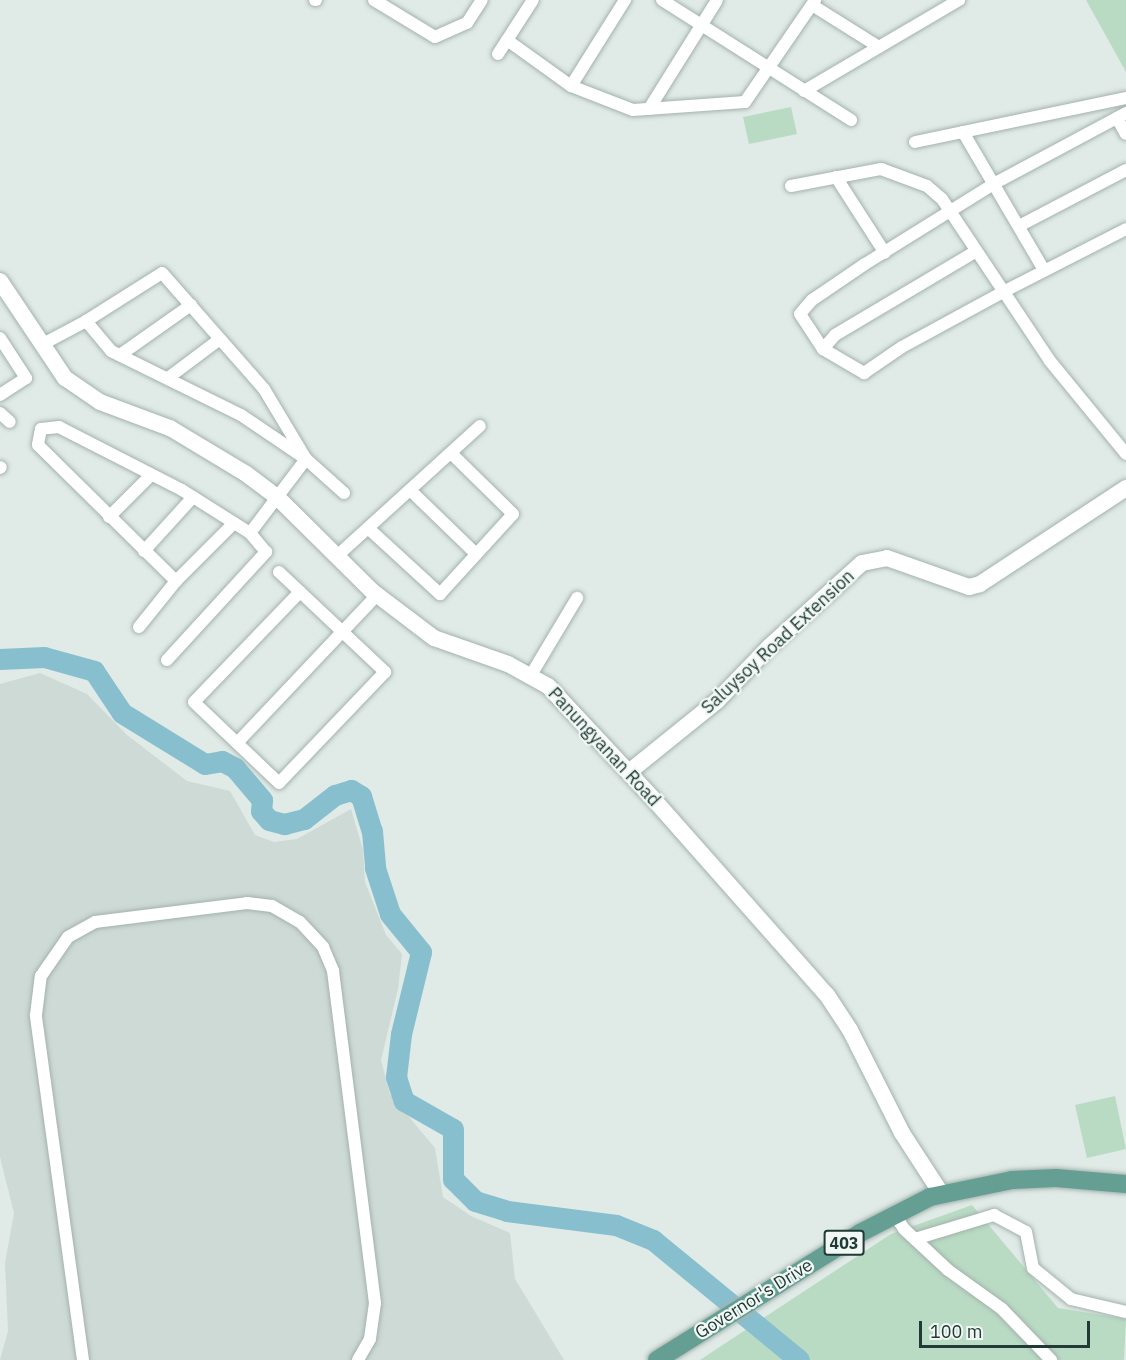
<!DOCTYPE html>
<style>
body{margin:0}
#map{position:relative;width:1126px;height:1360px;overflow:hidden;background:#e0eae6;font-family:"IBM Plex Sans",sans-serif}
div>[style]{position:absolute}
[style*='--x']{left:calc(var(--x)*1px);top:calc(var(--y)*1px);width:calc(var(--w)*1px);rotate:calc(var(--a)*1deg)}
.built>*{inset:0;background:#cedad5}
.green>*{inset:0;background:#b9dbc4}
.river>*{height:21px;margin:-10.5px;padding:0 10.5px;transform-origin:10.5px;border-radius:10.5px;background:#88bfcf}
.roads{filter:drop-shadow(0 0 2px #a3b2ad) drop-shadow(0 0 2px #a3b2ad)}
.street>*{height:12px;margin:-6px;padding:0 6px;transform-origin:6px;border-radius:6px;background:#fff}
.secondary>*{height:16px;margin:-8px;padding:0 8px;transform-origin:8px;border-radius:8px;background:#fff}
.primary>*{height:18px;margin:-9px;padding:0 9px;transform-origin:9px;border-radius:9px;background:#659f94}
span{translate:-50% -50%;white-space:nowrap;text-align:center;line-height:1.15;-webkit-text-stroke:4.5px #f0f7f4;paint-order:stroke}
.shield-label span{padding:2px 4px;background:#f0f7f4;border:2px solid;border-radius:4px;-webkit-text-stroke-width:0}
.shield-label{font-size:16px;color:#213a35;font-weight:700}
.street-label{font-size:18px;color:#213a35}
.scale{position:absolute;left:919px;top:1321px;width:171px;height:27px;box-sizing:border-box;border:3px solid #213a35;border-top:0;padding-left:8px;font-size:18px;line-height:21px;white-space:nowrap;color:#213a35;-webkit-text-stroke:4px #f0f7f4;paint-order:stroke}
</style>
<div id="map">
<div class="built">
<i style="clip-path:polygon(40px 673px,87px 694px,127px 735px,187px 781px,230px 791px,255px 835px,274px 842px,297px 839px,351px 809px,363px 850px,365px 882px,386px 935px,402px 954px,398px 989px,381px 1060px,390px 1094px,435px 1148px,443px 1197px,471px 1216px,510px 1233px,515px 1279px,564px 1360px,0 1360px,8px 1331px,5px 1263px,14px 1213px,0 1157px,0 684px)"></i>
</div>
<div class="green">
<i style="clip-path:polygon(1086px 0,1126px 0,1126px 72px)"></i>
<i style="clip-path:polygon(791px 107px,797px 134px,749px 144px,743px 117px)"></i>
<i style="clip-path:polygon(1115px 1096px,1126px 1149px,1087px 1158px,1075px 1105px)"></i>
<i style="clip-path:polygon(972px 1205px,1058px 1308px,1126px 1319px,1124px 1360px,700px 1360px,891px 1234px)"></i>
</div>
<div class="river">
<i style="--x:0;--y:659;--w:44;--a:-2.6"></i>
<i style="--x:44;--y:657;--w:52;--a:15.6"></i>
<i style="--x:94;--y:671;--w:50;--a:56.3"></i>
<i style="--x:122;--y:713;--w:97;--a:31.6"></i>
<i style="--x:205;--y:764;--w:17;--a:-10"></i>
<i style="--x:222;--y:761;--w:15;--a:28"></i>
<i style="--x:235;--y:768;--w:42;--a:49.8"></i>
<i style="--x:262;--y:800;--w:11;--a:95"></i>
<i style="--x:261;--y:811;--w:12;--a:48"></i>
<i style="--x:269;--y:820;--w:16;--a:15"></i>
<i style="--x:284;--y:824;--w:21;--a:-14"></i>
<i style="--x:304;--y:819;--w:39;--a:-38"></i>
<i style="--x:335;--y:795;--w:17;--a:-17"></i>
<i style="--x:351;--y:790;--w:12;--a:31"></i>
<i style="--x:361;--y:796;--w:37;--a:73"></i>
<i style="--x:372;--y:831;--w:37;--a:85"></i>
<i style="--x:375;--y:868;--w:48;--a:71.9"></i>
<i style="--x:390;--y:914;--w:49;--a:50.8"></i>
<i style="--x:421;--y:952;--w:84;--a:103.7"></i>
<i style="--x:401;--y:1034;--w:43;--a:96.6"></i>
<i style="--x:396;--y:1077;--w:25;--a:72"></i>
<i style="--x:404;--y:1101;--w:56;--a:29.7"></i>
<i style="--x:453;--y:1129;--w:50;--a:90"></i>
<i style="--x:453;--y:1179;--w:31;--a:45"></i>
<i style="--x:475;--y:1201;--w:34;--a:17"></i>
<i style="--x:507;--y:1211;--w:110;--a:7.3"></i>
<i style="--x:616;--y:1225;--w:40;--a:22"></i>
<i style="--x:653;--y:1240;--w:189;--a:39.4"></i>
</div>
<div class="roads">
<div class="street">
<i style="--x:315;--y:0;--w:1;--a:0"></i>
<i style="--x:374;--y:0;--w:71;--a:31.2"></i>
<i style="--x:435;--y:37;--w:35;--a:-24"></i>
<i style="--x:467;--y:23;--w:27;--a:-57"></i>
<i style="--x:662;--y:0;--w:224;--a:32.4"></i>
<i style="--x:812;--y:5;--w:79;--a:32.1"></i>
<i style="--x:507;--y:40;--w:79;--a:35.7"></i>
<i style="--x:571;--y:86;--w:66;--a:21.2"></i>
<i style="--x:633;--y:110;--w:112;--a:-4.1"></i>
<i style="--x:745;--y:102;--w:124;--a:-55.5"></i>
<i style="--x:498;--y:54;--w:64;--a:-57.1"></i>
<i style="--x:571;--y:86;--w:102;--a:-57.9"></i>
<i style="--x:804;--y:91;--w:180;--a:-30.4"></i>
<i style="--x:649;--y:109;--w:128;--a:-58"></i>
<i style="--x:1126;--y:113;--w:152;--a:151.8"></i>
<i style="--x:992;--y:185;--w:150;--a:148.1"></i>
<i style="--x:865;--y:264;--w:64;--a:145.8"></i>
<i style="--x:812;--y:300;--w:18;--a:131"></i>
<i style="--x:800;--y:314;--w:42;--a:56.7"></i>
<i style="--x:823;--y:349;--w:48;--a:30.3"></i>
<i style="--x:864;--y:373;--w:46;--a:-34.4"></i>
<i style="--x:902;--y:347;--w:113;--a:-28.6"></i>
<i style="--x:1001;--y:293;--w:140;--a:-27.1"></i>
<i style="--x:1117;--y:118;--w:18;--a:61"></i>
<i style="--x:963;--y:132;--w:160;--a:59.6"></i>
<i style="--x:915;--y:142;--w:216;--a:-11.8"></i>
<i style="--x:836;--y:177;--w:90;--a:57.2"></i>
<i style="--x:791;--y:186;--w:92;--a:-10.7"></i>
<i style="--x:881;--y:169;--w:49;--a:20.3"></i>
<i style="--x:927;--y:186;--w:20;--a:41"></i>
<i style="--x:942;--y:199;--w:195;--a:56.3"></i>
<i style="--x:1050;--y:361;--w:120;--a:50.7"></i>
<i style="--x:1019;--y:226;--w:121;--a:-27.6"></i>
<i style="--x:0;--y:338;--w:48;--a:57"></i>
<i style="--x:26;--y:378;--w:31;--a:147"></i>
<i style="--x:43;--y:344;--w:49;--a:-28.1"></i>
<i style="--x:823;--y:349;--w:18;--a:-49"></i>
<i style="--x:835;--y:335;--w:163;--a:-30.7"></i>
<i style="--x:120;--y:355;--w:87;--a:-35.2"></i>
<i style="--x:168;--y:378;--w:65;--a:-36.9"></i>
<i style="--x:0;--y:413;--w:13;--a:42"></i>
<i style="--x:0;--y:468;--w:1;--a:-45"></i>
<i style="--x:410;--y:490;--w:92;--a:44.1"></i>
<i style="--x:109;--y:517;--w:59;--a:-45"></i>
<i style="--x:368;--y:528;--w:98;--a:42.5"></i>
<i style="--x:440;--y:594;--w:108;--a:-47.6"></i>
<i style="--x:513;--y:514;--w:87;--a:-135.5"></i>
<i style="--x:250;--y:533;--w:93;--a:-52.9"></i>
<i style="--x:306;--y:459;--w:82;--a:-121"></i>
<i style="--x:264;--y:389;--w:154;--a:-131.3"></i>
<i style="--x:162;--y:273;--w:90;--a:147.7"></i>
<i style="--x:86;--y:321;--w:39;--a:50"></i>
<i style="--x:111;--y:351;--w:145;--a:26.2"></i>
<i style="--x:241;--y:415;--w:78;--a:34.1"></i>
<i style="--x:306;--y:459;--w:51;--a:41.8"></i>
<i style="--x:144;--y:551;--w:73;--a:-47.8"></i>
<i style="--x:337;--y:556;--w:193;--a:-42.3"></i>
<i style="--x:279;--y:572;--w:146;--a:43.3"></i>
<i style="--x:385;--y:672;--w:153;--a:133.7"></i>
<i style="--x:279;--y:783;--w:117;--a:-136.4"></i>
<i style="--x:194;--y:702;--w:153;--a:-46.1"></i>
<i style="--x:139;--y:627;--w:59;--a:-51.2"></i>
<i style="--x:176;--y:581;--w:82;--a:-45"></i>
<i style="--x:167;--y:660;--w:147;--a:-47.5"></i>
<i style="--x:266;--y:552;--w:25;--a:-130"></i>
<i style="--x:250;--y:533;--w:80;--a:-147.7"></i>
<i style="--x:182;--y:490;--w:138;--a:-152.9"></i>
<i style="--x:59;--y:427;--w:18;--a:174"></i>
<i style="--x:41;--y:429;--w:16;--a:101"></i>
<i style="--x:38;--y:445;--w:194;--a:44.6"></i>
<i style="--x:531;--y:675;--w:90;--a:-59.1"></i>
<i style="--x:237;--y:743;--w:204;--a:-46.6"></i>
<i style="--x:894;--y:1214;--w:18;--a:56"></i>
<i style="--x:904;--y:1229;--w:60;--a:43"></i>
<i style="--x:948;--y:1270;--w:67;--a:35.8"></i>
<i style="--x:1002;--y:1309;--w:71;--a:46.1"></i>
<i style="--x:915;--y:1239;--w:83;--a:-16.9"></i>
<i style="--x:994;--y:1215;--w:36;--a:28"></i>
<i style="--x:1026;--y:1232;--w:37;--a:79"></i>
<i style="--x:1033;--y:1268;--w:49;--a:39.2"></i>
<i style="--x:1071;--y:1299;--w:57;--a:13.3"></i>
<i style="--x:83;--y:1360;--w:348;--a:-97.8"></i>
<i style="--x:36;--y:1015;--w:39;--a:-83"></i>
<i style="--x:41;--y:976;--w:47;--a:-55.3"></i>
<i style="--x:68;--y:937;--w:31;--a:-29"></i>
<i style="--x:95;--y:922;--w:153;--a:-7.1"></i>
<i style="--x:247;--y:903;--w:25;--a:7"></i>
<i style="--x:272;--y:906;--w:32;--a:30"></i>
<i style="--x:300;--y:922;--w:34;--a:47"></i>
<i style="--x:323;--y:947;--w:26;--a:67"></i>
<i style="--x:333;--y:971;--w:335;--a:82.8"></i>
<i style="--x:375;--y:1303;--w:36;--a:98"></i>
<i style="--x:370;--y:1339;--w:24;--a:120"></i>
</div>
<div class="secondary">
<i style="--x:0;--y:281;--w:117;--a:56.2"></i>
<i style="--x:65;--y:378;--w:42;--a:34.4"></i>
<i style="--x:100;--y:402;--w:75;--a:20.4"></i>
<i style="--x:170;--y:428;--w:87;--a:31"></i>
<i style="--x:245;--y:473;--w:39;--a:37"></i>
<i style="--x:276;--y:496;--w:135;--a:44.7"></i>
<i style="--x:372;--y:591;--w:78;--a:37.2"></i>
<i style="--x:434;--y:638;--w:78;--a:19.4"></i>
<i style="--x:508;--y:664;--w:46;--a:28.8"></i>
<i style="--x:548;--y:686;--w:158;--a:47"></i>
<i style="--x:656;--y:802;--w:258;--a:48.5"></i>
<i style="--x:827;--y:995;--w:42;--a:56.7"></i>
<i style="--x:850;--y:1030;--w:115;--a:63.2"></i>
<i style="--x:902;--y:1133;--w:72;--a:57"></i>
<i style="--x:629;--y:772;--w:113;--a:-38.9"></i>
<i style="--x:717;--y:701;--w:75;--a:-46.1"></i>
<i style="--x:769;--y:647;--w:125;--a:-42.1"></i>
<i style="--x:862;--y:563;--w:25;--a:-11"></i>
<i style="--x:887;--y:558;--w:87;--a:19.5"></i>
<i style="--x:969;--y:587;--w:11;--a:-15"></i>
<i style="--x:980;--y:584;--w:175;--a:-33.3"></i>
</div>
<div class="primary">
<i style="--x:657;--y:1360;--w:239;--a:-32"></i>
<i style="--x:860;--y:1233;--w:79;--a:-27.2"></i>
<i style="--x:930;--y:1197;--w:84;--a:-11.7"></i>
<i style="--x:1012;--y:1180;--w:44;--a:-2.6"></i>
<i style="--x:1056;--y:1178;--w:70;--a:4.9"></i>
</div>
</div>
<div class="shield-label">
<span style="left:844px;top:1243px">403</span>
</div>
<div class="street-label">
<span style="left:778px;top:642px;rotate:-43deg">Saluysoy Road Extension</span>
<span style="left:604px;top:747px;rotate:47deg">Panungyanan Road</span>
<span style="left:754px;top:1299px;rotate:-32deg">Governor's Drive</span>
</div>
<div class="scale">100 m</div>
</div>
